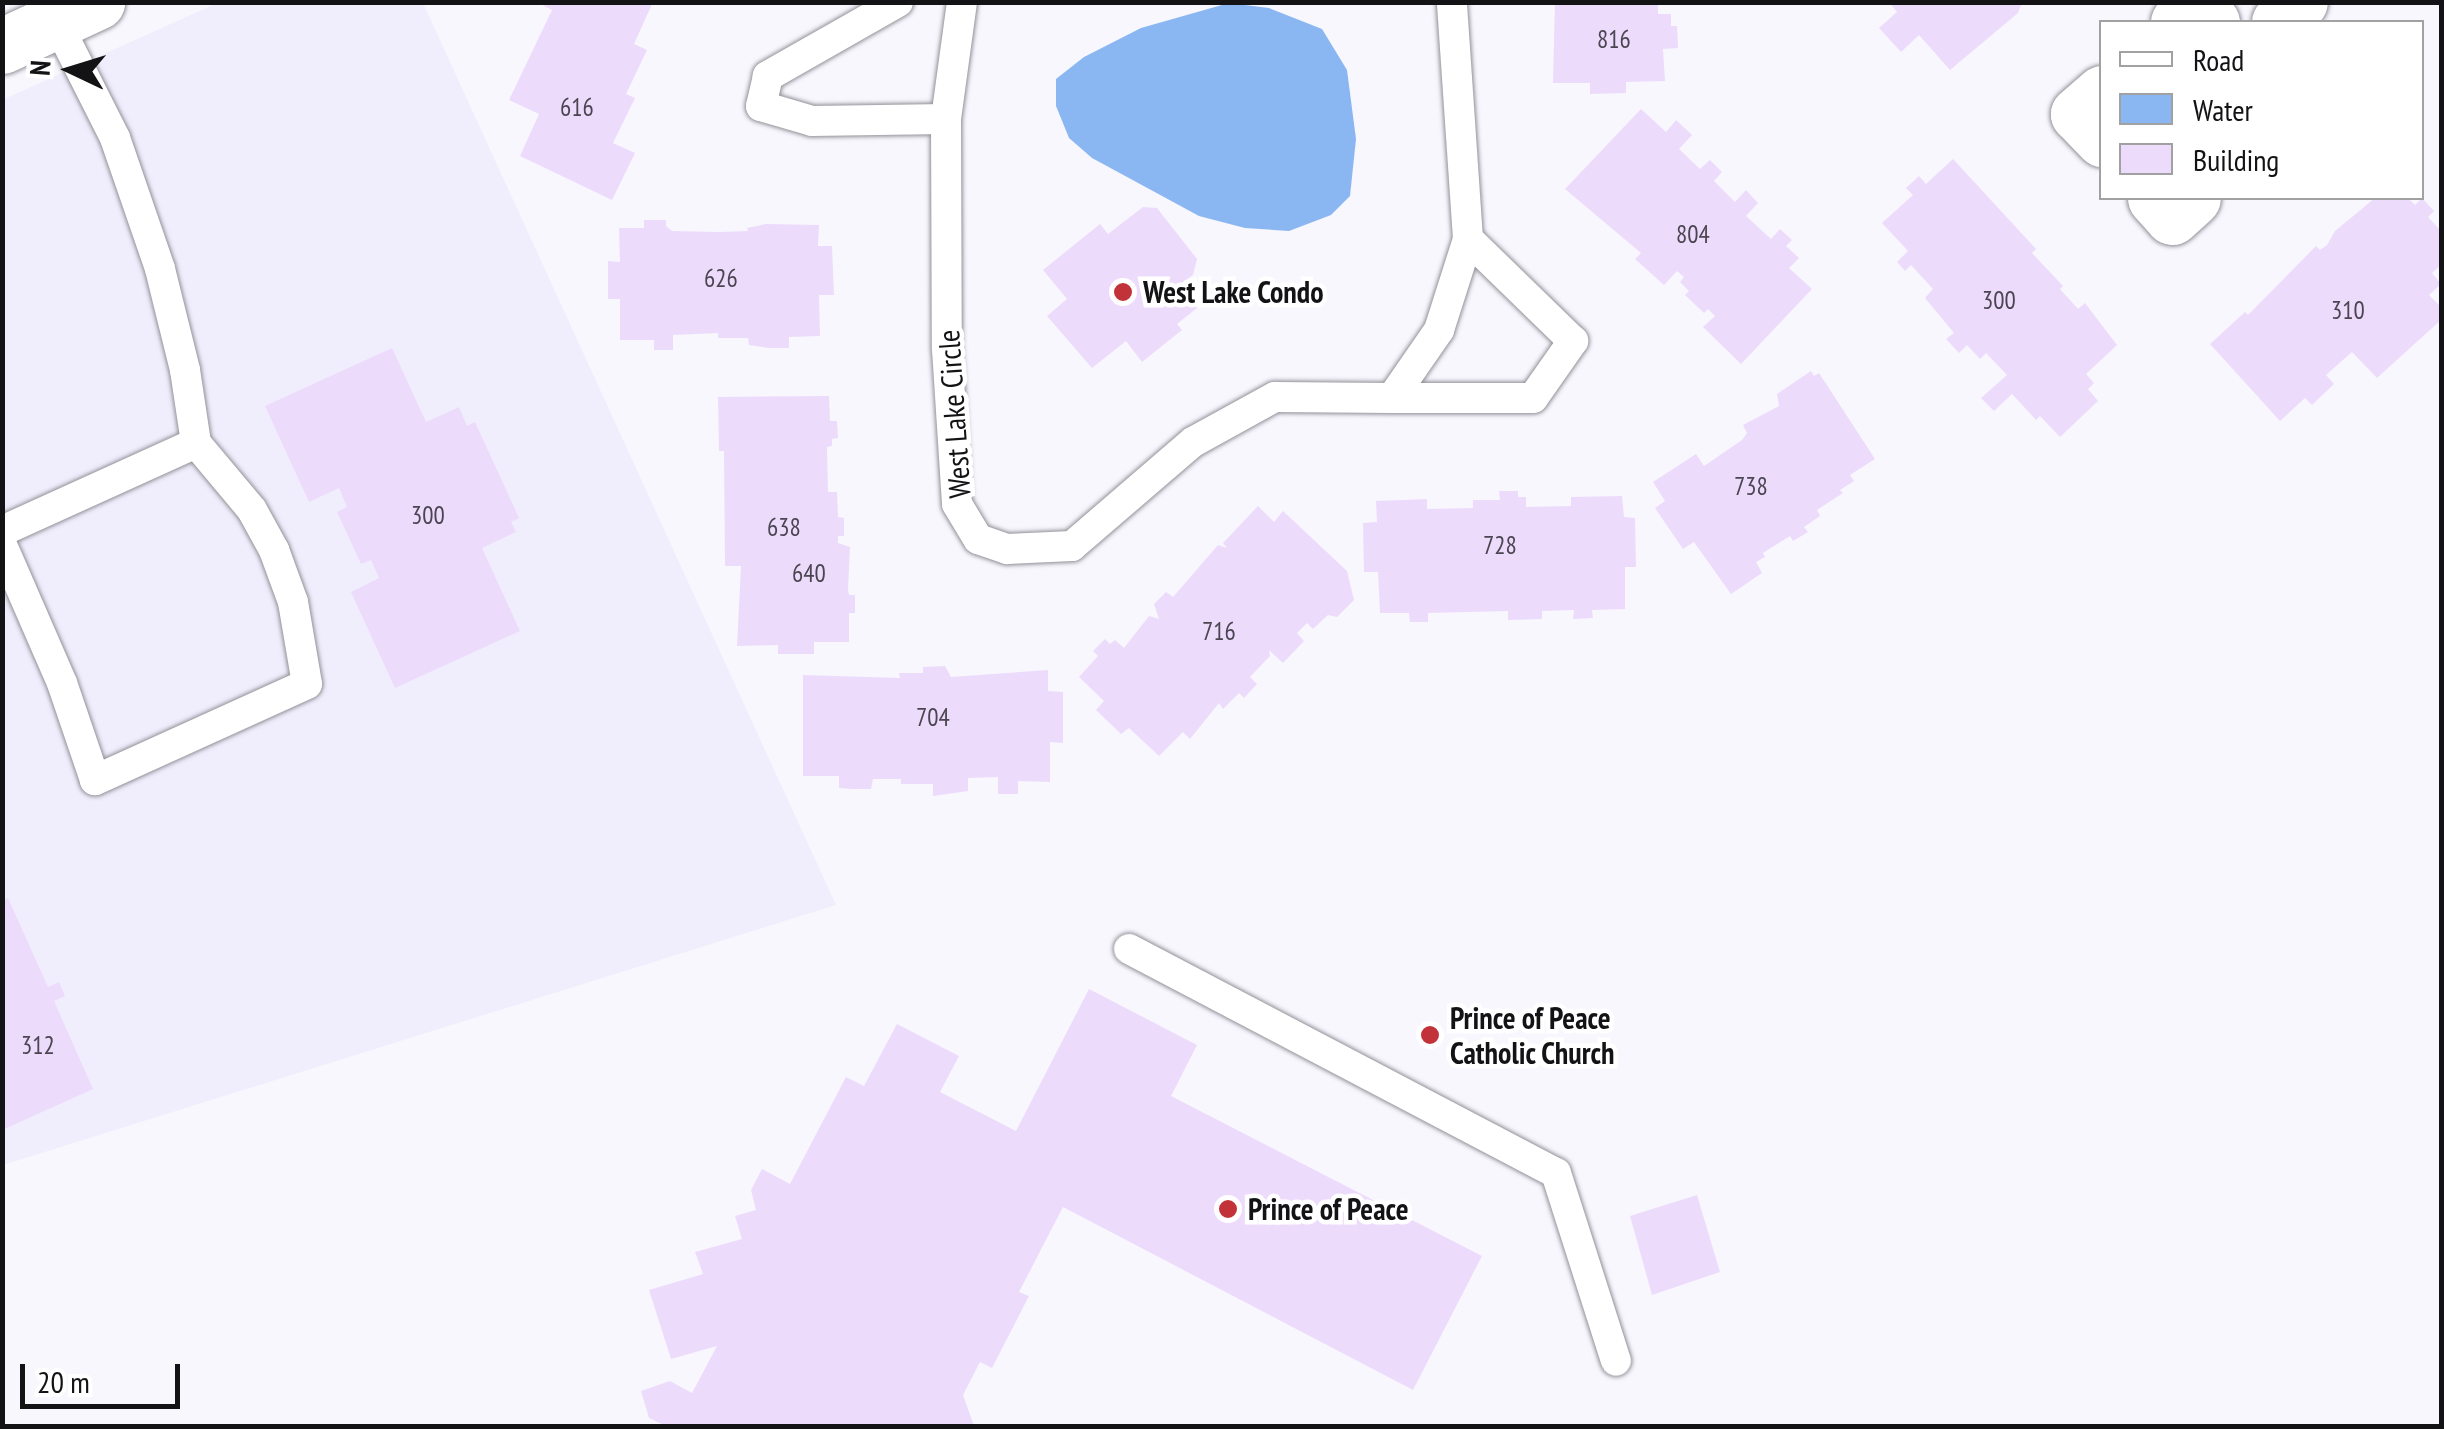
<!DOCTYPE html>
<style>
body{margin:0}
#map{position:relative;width:2444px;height:1429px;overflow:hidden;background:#f8f7fe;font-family:"PT Sans Narrow",sans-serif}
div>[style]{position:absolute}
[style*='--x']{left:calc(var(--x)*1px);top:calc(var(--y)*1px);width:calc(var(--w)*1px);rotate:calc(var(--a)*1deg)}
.built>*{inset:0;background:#f0eefd}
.water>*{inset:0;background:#8ab7f2}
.building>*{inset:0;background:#eddbfc}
.roads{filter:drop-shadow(0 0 2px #929198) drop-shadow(0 0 2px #929198)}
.service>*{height:30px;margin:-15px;padding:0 15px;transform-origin:15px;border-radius:15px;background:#fff}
.minor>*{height:55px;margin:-27.5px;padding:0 27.5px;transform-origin:27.5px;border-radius:27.5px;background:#fff}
.dots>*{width:28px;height:28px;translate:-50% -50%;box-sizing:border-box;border:5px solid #fff;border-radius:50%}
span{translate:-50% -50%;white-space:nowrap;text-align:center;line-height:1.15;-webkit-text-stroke:9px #fff;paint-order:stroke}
.number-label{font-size:25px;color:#4a4550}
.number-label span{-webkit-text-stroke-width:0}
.poi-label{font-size:30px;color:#131316;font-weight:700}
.left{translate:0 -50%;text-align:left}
.street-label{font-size:30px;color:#131316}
.frame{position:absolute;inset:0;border:5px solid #131316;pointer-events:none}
.legend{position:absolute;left:2099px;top:20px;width:325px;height:180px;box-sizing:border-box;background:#fff;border:2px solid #a1a1a2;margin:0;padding:12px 18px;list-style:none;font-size:30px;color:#131316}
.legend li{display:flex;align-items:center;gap:20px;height:50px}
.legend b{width:50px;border:2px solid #a1a1a2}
.north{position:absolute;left:20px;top:20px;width:100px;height:100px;-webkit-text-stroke:8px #fff;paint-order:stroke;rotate:274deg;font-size:28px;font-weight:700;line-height:40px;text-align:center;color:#131316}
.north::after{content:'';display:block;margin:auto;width:35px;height:45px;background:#131316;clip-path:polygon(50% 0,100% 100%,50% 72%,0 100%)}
.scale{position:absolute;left:20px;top:1364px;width:160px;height:45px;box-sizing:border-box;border:5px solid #131316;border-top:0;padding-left:12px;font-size:30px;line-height:35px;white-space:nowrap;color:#131316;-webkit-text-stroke:8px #fff;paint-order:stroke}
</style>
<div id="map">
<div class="built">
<i style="clip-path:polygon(217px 3px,423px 3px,836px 905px,3px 1165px,2px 100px)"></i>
</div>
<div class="water">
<i style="clip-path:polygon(1229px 3px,1269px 8px,1322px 29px,1347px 70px,1356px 139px,1350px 196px,1331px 215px,1289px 231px,1245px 228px,1199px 216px,1092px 158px,1069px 138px,1056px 106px,1056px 79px,1084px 57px,1141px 28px)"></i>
</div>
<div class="building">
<i style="clip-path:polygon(537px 2px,653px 2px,634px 44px,647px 50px,626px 94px,635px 98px,613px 143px,635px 153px,612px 200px,520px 156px,539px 114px,509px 100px,552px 10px)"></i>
<i style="clip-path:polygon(1555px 2px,1658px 2px,1658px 14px,1671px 14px,1671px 26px,1677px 26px,1678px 48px,1663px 49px,1665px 81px,1626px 82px,1626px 93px,1590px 94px,1590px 83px,1553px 83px)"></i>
<i style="clip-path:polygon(1889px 2px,2022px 2px,2018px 13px,1950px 70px,1919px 35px,1901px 52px,1879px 28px,1897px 12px)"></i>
<i style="clip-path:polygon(1641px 109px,1666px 132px,1676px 120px,1692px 135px,1679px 149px,1700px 169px,1710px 160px,1722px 172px,1714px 181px,1735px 202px,1746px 190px,1758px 203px,1746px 216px,1771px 239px,1780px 229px,1792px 240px,1786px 246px,1799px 258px,1789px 268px,1812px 289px,1741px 364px,1703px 327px,1715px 316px,1708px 309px,1704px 313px,1685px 295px,1689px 291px,1680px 282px,1684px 277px,1677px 271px,1664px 285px,1635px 259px,1641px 253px,1565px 189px)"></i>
<i style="clip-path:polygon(1953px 159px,2036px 249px,2032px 253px,2063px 286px,2060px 289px,2078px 309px,2085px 303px,2117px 345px,2086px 374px,2094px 383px,2088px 389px,2098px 401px,2060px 437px,2040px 416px,2036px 420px,2012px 394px,1994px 411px,1981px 398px,2007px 375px,1986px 353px,1980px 359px,1967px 345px,1959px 353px,1946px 339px,1954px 333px,1925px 298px,1933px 289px,1911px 265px,1905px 271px,1897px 262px,1908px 251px,1882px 223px,1913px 195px,1906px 188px,1919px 176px,1926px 184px)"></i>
<i style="clip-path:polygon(2375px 198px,2408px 198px,2415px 205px,2422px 198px,2434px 211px,2428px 217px,2442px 232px,2442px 264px,2432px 273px,2441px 284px,2429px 295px,2442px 308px,2442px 319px,2377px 378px,2352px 352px,2326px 375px,2334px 384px,2312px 405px,2305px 398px,2280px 421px,2210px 344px,2245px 312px,2248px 315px,2316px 246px,2320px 250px,2327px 245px,2335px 231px)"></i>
<i style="clip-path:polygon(1143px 207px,1157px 208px,1197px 259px,1193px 275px,1179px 285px,1197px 308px,1177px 324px,1182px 330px,1142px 362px,1126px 341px,1092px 368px,1047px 316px,1067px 299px,1043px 270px,1100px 224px,1108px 234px)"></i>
<i style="clip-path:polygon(644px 220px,666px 220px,666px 226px,672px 231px,720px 232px,748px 231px,747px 228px,766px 224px,819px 225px,818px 246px,832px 246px,834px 295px,819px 295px,820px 336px,789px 337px,789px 348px,769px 348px,749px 345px,748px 338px,718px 338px,718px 333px,673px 335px,673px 350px,654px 350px,654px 340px,620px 340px,620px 299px,608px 299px,608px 261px,620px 262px,619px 228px,644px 228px)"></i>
<i style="clip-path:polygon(392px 348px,426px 422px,459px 407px,467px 426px,475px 422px,519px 518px,511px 522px,516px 532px,482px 548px,520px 631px,395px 688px,351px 592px,379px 578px,371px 560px,361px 564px,337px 512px,347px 507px,339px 488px,309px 502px,265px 406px)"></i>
<i style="clip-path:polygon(1811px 371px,1814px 376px,1819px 373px,1875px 459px,1850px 475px,1854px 481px,1840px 490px,1843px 493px,1817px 510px,1820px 516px,1804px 527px,1808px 532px,1793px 541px,1790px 536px,1763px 553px,1765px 557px,1756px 562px,1762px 573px,1731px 594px,1694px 542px,1683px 549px,1655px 508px,1665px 501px,1653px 482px,1696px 454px,1704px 466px,1742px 440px,1747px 433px,1743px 425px,1779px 406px,1777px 394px)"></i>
<i style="clip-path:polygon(829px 396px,830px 421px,837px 421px,838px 438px,832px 439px,832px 446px,827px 447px,828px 492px,837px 492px,838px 517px,844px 518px,844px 536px,838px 536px,838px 543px,850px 547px,848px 590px,849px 595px,855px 595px,855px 613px,849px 613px,849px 642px,814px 642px,814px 654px,778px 654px,778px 645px,737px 646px,741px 566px,725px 566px,724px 451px,719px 451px,718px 397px)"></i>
<i style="clip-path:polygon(1499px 491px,1518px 491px,1518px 497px,1526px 497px,1526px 507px,1571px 506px,1571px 497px,1622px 496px,1624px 517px,1635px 518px,1636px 567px,1625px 567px,1625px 609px,1592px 610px,1593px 618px,1573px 619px,1574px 610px,1542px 611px,1542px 619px,1508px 620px,1508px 611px,1428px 613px,1428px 622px,1410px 622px,1409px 613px,1380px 613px,1378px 572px,1364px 572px,1363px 523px,1377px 522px,1376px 501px,1427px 499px,1427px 509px,1473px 508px,1473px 500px,1500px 500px)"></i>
<i style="clip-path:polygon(1258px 506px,1274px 522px,1283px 511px,1347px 571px,1354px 600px,1337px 617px,1328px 615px,1313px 629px,1307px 623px,1297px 633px,1304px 641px,1283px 663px,1269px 650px,1270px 656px,1250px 677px,1257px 684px,1244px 698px,1239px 693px,1223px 709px,1219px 703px,1190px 739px,1183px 732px,1159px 756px,1129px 728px,1121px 734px,1096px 710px,1104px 701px,1079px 677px,1098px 656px,1093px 651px,1105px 639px,1110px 644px,1115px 640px,1124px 648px,1149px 616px,1159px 619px,1154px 604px,1166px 592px,1173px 597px,1218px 545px,1227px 548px,1223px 543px)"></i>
<i style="clip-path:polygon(945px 666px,951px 677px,1048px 670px,1048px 691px,1063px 692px,1063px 743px,1050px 742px,1050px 782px,1018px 781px,1018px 794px,998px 794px,998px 777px,968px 778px,968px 791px,933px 796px,933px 784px,901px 784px,901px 779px,873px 779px,871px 789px,852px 789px,839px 788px,839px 776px,803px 776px,803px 675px,900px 678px,899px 673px,923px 673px,923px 667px)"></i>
<i style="clip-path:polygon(8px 898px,48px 987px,59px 982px,65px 996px,54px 1001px,93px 1089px,2px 1130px,2px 901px)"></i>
<i style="clip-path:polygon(1089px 989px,1197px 1045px,1171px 1096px,1482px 1256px,1413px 1390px,1063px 1207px,1019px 1292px,1029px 1296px,992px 1368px,980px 1362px,963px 1395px,974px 1426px,666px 1426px,649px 1418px,641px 1391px,670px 1381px,692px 1393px,717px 1346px,671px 1359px,649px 1290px,703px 1274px,695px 1252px,742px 1239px,735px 1216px,756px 1210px,751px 1190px,762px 1169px,790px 1184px,846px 1077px,864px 1086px,897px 1024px,959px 1056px,940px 1092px,1016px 1131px)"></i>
<i style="clip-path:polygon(1697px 1195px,1720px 1272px,1652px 1295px,1630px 1216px)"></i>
</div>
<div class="roads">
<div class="service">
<i style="--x:898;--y:2;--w:150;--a:150.4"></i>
<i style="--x:768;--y:76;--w:31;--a:103"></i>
<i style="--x:761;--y:106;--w:53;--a:16.4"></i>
<i style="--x:812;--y:121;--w:134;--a:-0.9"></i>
<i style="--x:962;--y:2;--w:118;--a:97.8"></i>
<i style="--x:946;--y:119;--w:230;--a:89.8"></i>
<i style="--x:947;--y:349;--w:155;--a:86.3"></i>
<i style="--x:957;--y:504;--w:41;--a:59"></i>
<i style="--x:978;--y:539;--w:31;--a:19"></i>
<i style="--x:1007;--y:549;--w:65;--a:-2.6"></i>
<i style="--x:1072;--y:546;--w:160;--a:-40.7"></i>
<i style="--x:1193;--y:442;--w:94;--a:-28.8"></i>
<i style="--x:1275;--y:397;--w:117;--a:0.5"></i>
<i style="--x:1392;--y:398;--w:83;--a:-55.3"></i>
<i style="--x:1439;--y:330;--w:96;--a:-72.3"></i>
<i style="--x:1468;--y:239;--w:238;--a:-93.9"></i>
<i style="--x:56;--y:21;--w:131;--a:63.2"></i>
<i style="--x:115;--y:138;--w:139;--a:71"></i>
<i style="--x:160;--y:269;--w:104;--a:76.1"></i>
<i style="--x:185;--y:370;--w:74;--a:81.4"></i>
<i style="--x:1392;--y:398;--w:141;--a:0"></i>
<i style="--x:1533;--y:398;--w:70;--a:-54.9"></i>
<i style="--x:1573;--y:341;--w:146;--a:-135.8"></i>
<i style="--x:2;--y:531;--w:213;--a:-24.4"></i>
<i style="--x:196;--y:443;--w:87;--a:50.1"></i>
<i style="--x:252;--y:510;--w:46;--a:61.2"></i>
<i style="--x:274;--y:550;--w:55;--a:69.9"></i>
<i style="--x:293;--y:602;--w:83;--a:80.3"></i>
<i style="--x:307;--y:684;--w:233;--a:155.6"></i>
<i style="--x:95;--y:780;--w:102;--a:-108.8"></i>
<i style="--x:62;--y:683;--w:150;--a:-113.5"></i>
<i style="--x:1129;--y:949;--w:482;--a:27.7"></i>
<i style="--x:1556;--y:1173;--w:197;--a:72.3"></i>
</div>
<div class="minor">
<i style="--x:2178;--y:22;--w:25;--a:-42"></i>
<i style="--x:2197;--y:5;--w:23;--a:49"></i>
<i style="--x:2279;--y:22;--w:29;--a:-44"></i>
<i style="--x:2;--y:46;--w:105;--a:-24.9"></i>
<i style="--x:2102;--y:93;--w:32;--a:139"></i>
<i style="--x:2078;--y:114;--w:35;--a:46"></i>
<i style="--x:2155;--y:198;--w:25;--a:48"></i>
<i style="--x:2172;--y:217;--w:28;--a:-42"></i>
</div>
</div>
<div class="dots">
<i style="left:1123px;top:292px;background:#c23339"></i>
<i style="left:1430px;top:1035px;background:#c23339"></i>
<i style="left:1228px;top:1209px;background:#c23339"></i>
</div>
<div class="number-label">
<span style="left:1614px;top:39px">816</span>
<span style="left:577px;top:107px">616</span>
<span style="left:1693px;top:234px">804</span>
<span style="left:721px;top:278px">626</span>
<span style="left:1999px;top:300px">300</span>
<span style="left:2348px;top:310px">310</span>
<span style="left:1751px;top:486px">738</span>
<span style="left:428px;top:515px">300</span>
<span style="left:784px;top:527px">638</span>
<span style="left:1500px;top:545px">728</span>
<span style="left:809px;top:573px">640</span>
<span style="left:1219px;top:631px">716</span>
<span style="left:933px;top:717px">704</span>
<span style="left:38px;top:1045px">312</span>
</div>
<div class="poi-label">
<span class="left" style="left:1143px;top:292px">West Lake Condo</span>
<span class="left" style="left:1450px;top:1035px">Prince of Peace<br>Catholic Church</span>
<span class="left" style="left:1248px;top:1209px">Prince of Peace</span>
</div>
<div class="street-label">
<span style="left:954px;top:414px;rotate:-94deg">West Lake Circle</span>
</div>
<div class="frame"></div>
<ul class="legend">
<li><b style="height:12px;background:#fff"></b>Road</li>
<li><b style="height:28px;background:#8ab7f2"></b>Water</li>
<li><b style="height:28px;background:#eddbfc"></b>Building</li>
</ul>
<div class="north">N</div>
<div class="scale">20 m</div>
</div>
